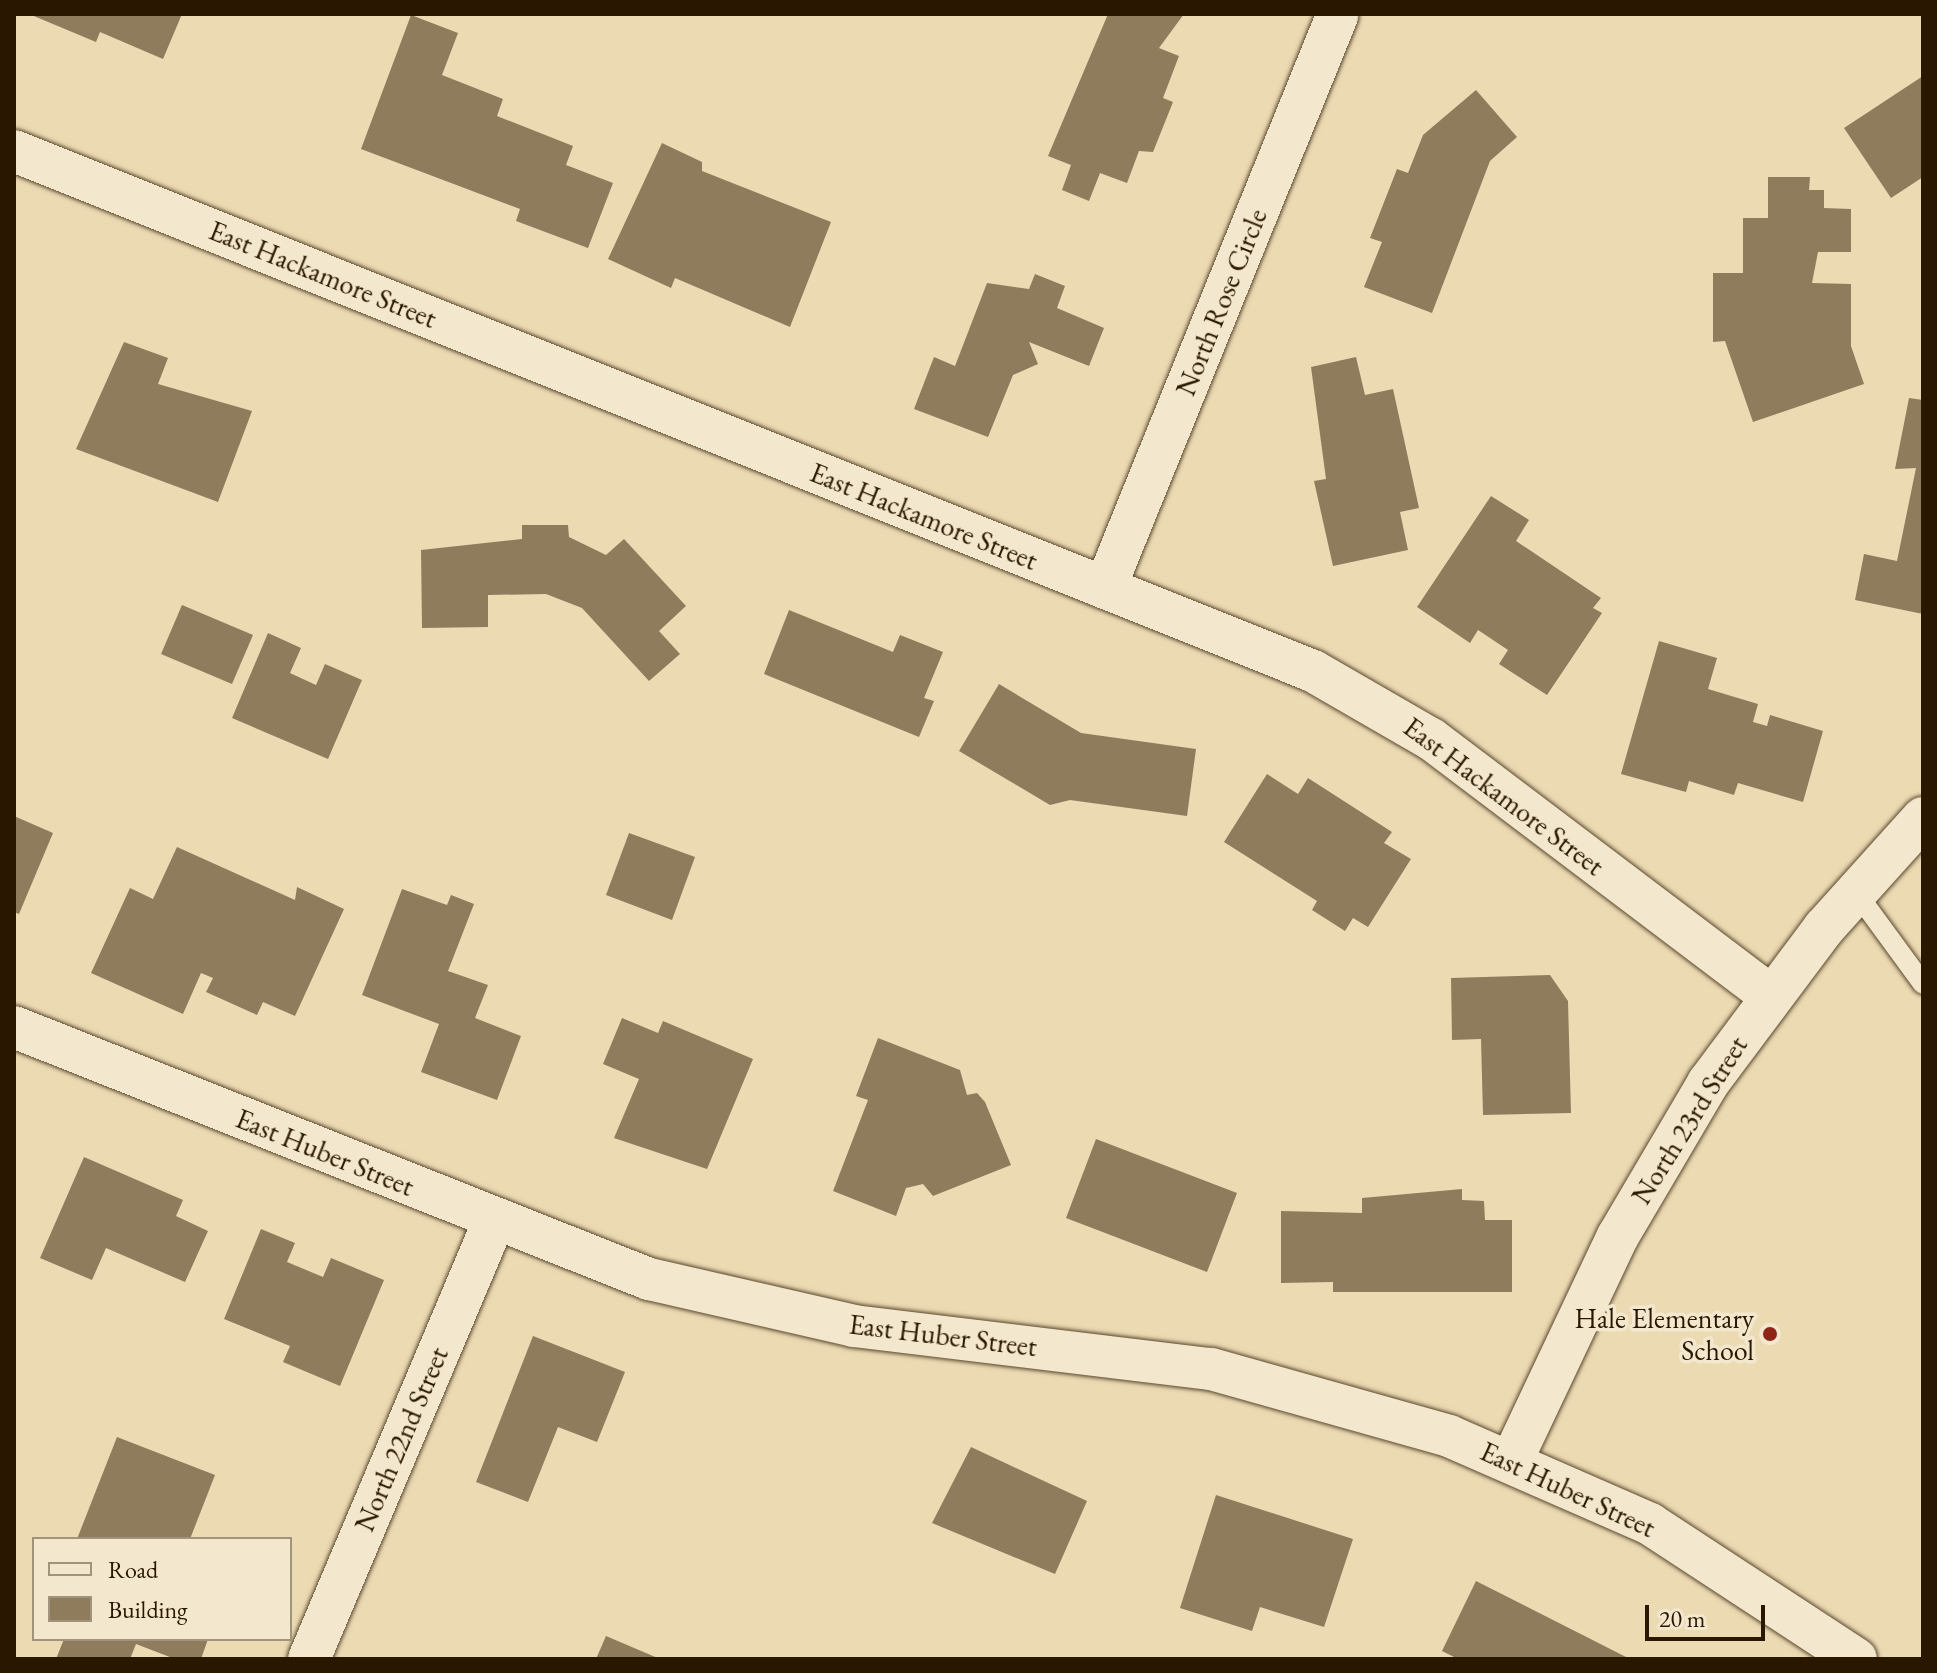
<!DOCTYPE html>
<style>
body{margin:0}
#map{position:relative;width:1937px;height:1673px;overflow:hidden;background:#ecdab3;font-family:"EB Garamond",serif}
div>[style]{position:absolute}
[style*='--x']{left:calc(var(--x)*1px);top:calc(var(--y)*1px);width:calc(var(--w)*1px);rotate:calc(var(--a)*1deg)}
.building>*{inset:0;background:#8e7c5d}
.roads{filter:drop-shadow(0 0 2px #5a482d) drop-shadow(0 0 2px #5a482d)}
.lane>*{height:20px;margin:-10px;padding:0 10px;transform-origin:10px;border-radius:10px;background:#f3e7ce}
.street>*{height:42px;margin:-21px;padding:0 21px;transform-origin:21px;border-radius:21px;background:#f3e7ce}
.dots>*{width:22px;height:22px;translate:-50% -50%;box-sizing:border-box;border:4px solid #f3e7ce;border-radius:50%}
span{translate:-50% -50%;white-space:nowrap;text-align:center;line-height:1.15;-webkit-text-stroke:7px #f3e7ce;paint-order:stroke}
.street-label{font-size:28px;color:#291700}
.poi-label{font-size:28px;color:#291700}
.right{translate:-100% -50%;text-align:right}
.frame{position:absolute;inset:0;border:16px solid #291700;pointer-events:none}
.legend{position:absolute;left:32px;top:1537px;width:260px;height:104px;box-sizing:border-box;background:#f3e7ce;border:2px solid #a2947c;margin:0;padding:10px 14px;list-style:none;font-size:24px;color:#291700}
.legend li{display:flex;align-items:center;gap:16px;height:40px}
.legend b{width:40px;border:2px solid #a2947c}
.scale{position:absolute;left:1645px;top:1605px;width:120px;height:36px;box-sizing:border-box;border:4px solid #291700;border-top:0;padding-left:10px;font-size:24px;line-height:28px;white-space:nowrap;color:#291700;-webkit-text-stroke:6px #f3e7ce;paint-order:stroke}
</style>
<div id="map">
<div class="building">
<i style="clip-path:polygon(29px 14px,182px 14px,163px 59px,100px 32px,96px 42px)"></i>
<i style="clip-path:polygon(1108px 14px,1184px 14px,1159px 48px,1179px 56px,1163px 98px,1173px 102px,1153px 152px,1139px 151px,1127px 183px,1100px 173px,1089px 201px,1062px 190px,1071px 165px,1048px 156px)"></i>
<i style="clip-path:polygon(411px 15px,458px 33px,442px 75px,503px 99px,497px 116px,573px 146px,566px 165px,613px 183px,588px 248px,516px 221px,520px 209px,361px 149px)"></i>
<i style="clip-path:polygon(1923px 76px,1923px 177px,1891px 198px,1844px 128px)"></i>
<i style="clip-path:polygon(1476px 90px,1517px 137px,1490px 161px,1432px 313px,1364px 287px,1382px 242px,1370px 238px,1397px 169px,1408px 173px,1423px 135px)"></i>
<i style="clip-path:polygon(662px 143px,702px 162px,702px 171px,831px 222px,790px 327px,675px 278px,671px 288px,608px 259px)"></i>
<i style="clip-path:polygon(1768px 177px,1810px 177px,1809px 190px,1824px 190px,1824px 208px,1851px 209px,1851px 252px,1818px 252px,1812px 283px,1851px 284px,1851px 346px,1864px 384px,1753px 422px,1725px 341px,1713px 342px,1713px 273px,1743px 273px,1743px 218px,1768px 218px)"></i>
<i style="clip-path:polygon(1035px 274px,1065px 286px,1057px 308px,1104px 328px,1089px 366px,1029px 342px,1038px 364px,1013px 375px,988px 437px,914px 409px,934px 357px,955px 366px,987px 283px,1029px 289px)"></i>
<i style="clip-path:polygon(124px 342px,168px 358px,158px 384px,252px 411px,218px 502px,76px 449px)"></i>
<i style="clip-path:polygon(1356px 357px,1365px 395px,1393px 389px,1419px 508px,1400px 512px,1408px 550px,1333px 566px,1314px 481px,1326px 479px,1311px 367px)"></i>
<i style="clip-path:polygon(1909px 398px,1923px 400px,1923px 614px,1855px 600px,1864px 554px,1897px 561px,1916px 468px,1895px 469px)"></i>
<i style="clip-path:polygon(1491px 496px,1529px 520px,1516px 541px,1601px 598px,1593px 608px,1602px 613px,1547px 695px,1499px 664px,1508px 650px,1478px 630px,1470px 643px,1417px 607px)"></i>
<i style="clip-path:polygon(522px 525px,568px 525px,569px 537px,606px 555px,624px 539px,686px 606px,659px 631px,680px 654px,649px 681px,582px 608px,546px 594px,488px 595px,488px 627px,422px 628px,421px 550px,522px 539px)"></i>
<i style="clip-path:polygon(182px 605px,253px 635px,232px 684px,161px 654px)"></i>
<i style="clip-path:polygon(789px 610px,893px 652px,900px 635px,943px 652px,924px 698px,934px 701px,919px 737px,764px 674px)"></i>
<i style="clip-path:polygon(268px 633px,301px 648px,290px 673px,316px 685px,325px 664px,362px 680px,328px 759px,232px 718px)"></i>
<i style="clip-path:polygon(1659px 641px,1717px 658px,1708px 689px,1758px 704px,1753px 722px,1767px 726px,1770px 715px,1823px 731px,1803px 802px,1738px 783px,1734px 795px,1689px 781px,1686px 792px,1621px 774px)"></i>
<i style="clip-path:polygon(999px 684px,1081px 733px,1196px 749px,1187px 816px,1070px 800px,1050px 805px,959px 751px)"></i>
<i style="clip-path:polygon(1267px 774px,1298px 794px,1308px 778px,1392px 832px,1384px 843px,1411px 859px,1368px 927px,1353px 918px,1345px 931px,1312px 910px,1317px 901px,1224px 842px)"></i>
<i style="clip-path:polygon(14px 816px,53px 833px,19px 914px,14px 912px)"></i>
<i style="clip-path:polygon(629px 833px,695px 857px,672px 920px,606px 895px)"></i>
<i style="clip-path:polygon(177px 847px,295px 900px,297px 887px,344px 909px,295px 1016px,263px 1002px,257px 1015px,206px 992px,213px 978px,201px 973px,183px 1014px,91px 973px,130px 888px,153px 899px)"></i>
<i style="clip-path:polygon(402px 889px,447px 905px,451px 895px,474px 904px,448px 971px,488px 985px,475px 1018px,521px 1036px,497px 1100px,421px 1072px,439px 1024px,362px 995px)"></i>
<i style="clip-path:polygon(1550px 975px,1568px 1001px,1571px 1113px,1483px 1115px,1481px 1039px,1452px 1040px,1451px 978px)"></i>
<i style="clip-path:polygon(622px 1018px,658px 1033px,663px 1021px,753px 1059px,707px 1169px,614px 1138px,639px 1079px,603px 1064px)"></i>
<i style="clip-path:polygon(878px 1038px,960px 1070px,967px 1095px,977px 1093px,985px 1102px,1011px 1165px,933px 1196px,923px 1184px,906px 1188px,896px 1216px,833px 1191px,868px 1100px,856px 1096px)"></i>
<i style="clip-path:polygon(1096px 1139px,1237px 1193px,1207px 1272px,1066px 1218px)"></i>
<i style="clip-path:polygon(84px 1157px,183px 1200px,176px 1216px,208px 1231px,185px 1282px,106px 1248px,92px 1280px,40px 1258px)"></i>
<i style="clip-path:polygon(1462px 1189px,1462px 1200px,1484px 1201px,1485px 1220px,1512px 1220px,1512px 1292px,1333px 1292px,1333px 1282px,1281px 1283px,1281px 1211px,1362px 1213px,1362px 1198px)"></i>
<i style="clip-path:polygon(261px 1229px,295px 1243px,287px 1262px,323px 1277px,331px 1258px,384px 1280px,340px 1386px,283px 1362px,290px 1346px,224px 1319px)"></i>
<i style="clip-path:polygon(533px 1336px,625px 1372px,597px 1442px,558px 1427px,528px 1502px,476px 1482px)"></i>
<i style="clip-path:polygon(117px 1437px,215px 1475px,190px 1539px,77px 1539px)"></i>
<i style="clip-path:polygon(971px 1447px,1087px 1501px,1055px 1574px,932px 1523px)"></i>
<i style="clip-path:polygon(1216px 1495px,1353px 1539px,1324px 1627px,1260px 1607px,1252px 1631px,1180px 1608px)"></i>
<i style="clip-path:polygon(1476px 1581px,1630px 1659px,1458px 1659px,1442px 1651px)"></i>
<i style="clip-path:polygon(606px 1636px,660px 1659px,596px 1659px)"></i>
<i style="clip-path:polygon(64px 1639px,208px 1639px,201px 1659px,175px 1659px,136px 1644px,130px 1659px,56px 1659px)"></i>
</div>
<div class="roads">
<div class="lane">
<i style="--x:1855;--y:891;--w:115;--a:53.8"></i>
</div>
<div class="street">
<i style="--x:14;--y:151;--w:1399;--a:21.82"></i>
<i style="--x:1313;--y:671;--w:136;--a:30"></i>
<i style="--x:1431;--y:739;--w:425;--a:37.1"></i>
<i style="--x:1105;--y:588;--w:617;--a:-67.92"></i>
<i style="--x:14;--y:1027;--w:683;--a:21.65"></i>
<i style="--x:649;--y:1279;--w:210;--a:12.9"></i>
<i style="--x:854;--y:1326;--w:360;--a:6.9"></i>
<i style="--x:1211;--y:1369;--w:247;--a:15.7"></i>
<i style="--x:1449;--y:1436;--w:219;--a:23.6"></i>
<i style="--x:1650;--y:1524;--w:246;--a:33.2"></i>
<i style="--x:1512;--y:1460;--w:248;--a:-64.7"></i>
<i style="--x:1618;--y:1236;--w:178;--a:-59.5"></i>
<i style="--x:1708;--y:1083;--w:194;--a:-53.2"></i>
<i style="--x:1824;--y:928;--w:148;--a:-48"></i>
<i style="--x:309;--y:1659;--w:476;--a:-67.1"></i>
</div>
</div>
<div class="dots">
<i style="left:1770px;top:1334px;background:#8f2418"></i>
</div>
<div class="street-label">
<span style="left:323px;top:274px;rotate:22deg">East Hackamore Street</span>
<span style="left:1221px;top:302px;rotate:-68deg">North Rose Circle</span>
<span style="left:924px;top:516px;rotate:22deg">East Hackamore Street</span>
<span style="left:1504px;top:796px;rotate:37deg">East Hackamore Street</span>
<span style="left:1689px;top:1120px;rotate:-58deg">North 23rd Street</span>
<span style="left:325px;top:1152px;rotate:22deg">East Huber Street</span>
<span style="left:943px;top:1335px;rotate:7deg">East Huber Street</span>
<span style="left:401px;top:1439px;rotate:-67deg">North 22nd Street</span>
<span style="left:1568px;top:1489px;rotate:25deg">East Huber Street</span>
</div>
<div class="poi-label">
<span class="right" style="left:1754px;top:1334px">Hale Elementary<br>School</span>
</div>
<div class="frame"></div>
<ul class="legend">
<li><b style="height:10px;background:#f3e7ce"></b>Road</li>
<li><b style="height:22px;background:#8e7c5d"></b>Building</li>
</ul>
<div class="scale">20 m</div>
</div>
